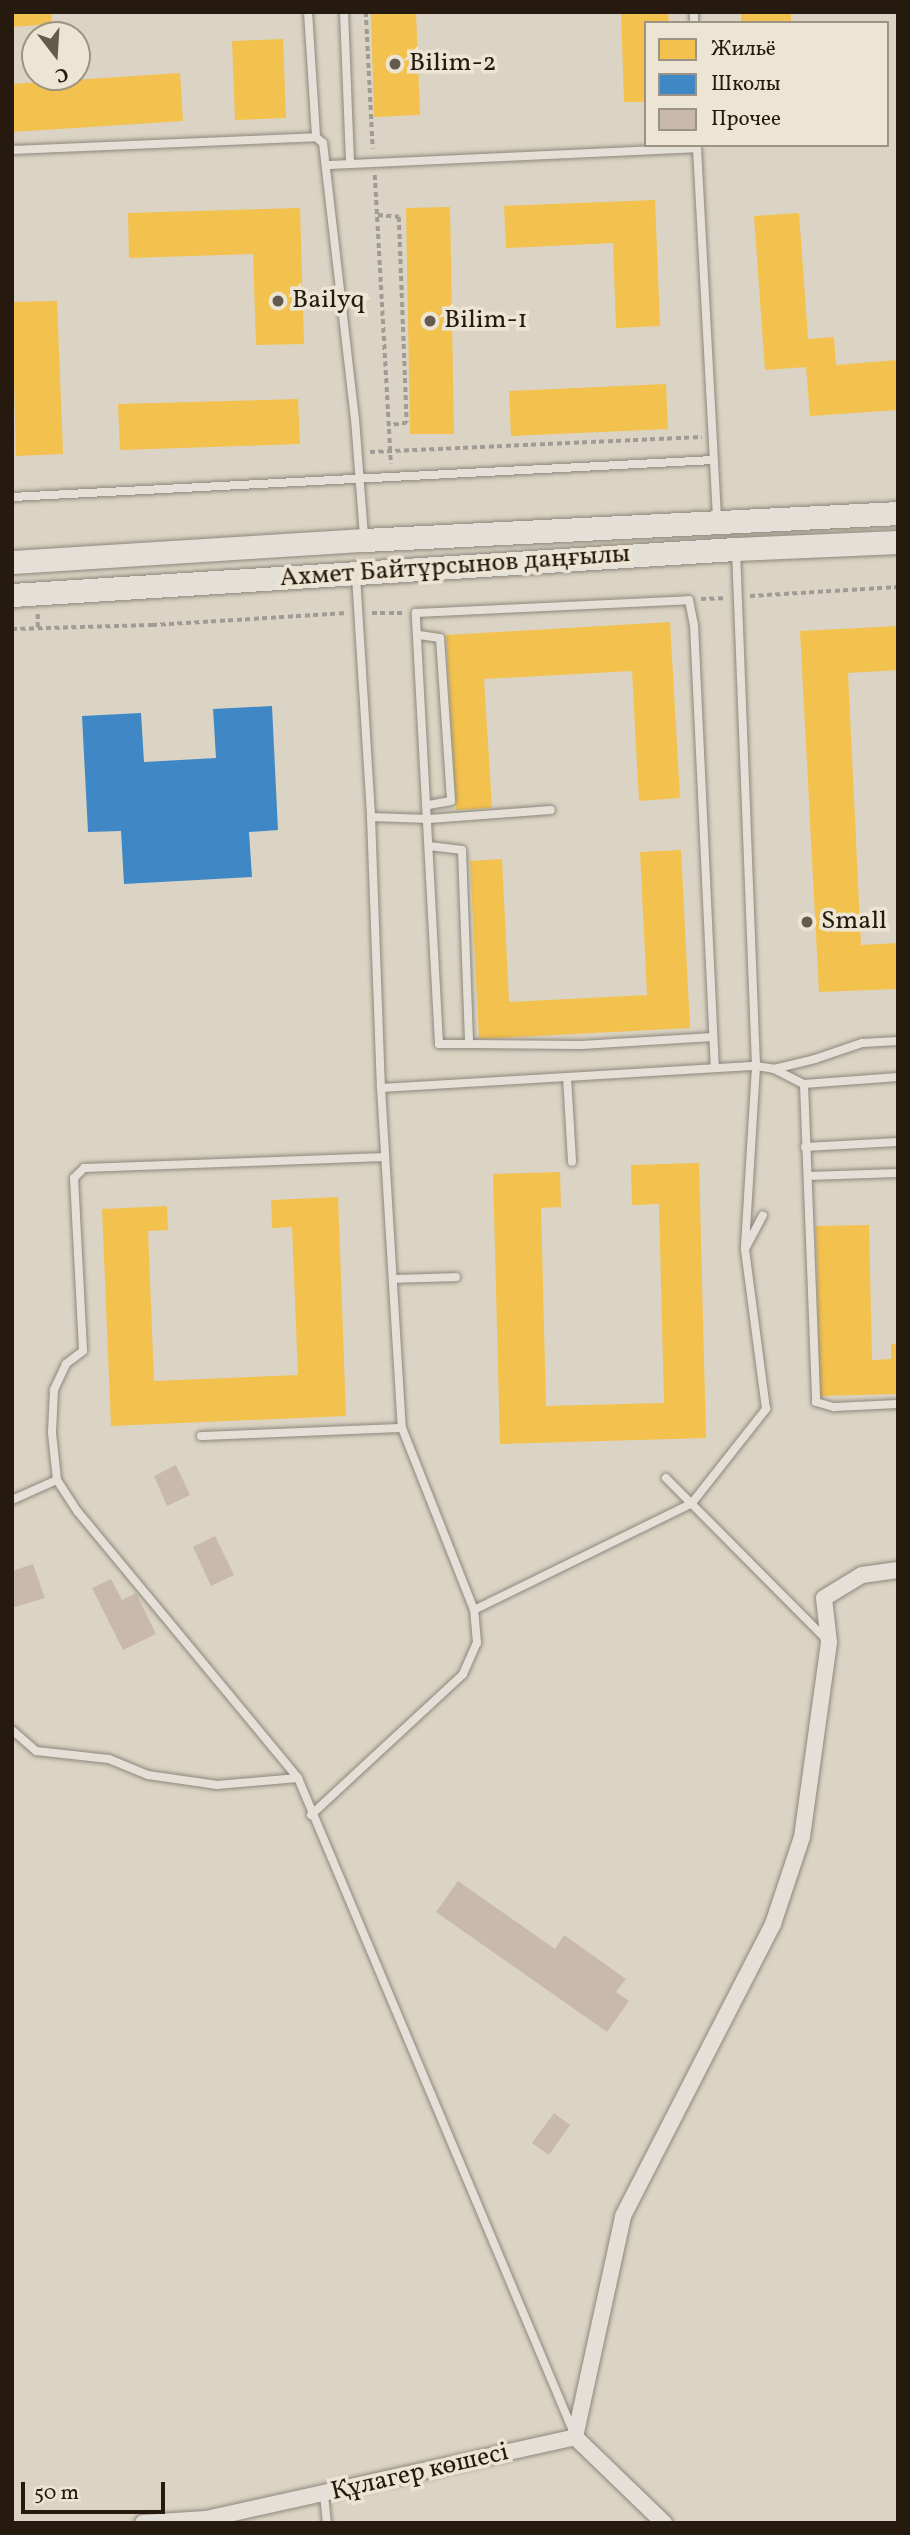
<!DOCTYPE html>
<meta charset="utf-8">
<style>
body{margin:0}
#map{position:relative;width:910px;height:2535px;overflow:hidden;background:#dbd4c4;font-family:Vollkorn,serif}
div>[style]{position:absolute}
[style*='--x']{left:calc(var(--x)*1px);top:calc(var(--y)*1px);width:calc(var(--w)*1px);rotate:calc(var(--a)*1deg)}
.homes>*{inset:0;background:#f2c14e}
.schools>*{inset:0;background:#3f88c5}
.building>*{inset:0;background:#c9b9ad}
.path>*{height:3.5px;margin-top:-1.75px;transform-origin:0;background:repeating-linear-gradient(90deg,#a09b94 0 5px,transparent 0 8.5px)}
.roads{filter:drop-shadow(0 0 2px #8d877c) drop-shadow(0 0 2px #8d877c)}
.lane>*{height:8px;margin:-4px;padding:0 4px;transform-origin:4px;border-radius:4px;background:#e4e0d8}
.street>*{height:16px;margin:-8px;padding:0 8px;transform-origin:8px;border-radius:8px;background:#e4e0d8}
.secondary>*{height:23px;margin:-11.5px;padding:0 11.5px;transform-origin:11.5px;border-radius:11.5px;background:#e4e0d8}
.dots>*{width:19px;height:19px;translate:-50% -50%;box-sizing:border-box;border:4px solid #ede5d3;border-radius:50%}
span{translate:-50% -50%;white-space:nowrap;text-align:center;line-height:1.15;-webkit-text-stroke:7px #ede5d3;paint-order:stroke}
.poi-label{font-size:26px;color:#26190e}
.left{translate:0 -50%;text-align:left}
.street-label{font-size:26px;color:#26190e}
.frame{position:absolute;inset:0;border:14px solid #26190e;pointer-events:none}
.legend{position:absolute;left:644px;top:21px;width:245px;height:126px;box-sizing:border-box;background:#ede5d3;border:2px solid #9d9384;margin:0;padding:9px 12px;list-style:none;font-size:21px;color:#26190e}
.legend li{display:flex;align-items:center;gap:14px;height:35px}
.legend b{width:35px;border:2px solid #9d9384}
.north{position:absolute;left:21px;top:21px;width:70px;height:70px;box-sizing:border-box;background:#ede5d3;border:2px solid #9d9384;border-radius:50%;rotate:163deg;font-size:19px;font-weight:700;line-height:28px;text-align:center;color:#26190e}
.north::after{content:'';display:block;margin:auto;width:24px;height:32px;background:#655a4e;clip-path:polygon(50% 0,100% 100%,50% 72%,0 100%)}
.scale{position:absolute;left:21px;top:2482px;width:144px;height:32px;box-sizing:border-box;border:4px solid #26190e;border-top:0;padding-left:9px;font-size:21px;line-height:24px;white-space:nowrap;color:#26190e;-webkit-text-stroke:5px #ede5d3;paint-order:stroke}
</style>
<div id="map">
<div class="homes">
<i style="clip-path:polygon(12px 12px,51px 12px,52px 24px,12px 27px)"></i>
<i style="clip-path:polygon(371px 12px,416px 12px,420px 115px,374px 117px)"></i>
<i style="clip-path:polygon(621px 12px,668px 12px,669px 23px,646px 23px,646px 102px,624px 102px)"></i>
<i style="clip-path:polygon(741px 12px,791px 12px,791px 23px,741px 23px)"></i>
<i style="clip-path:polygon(283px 39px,286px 118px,235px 120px,232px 41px)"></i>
<i style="clip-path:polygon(180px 73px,183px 121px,12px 132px,12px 84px)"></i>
<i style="clip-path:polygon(655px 200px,660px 326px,616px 328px,613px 243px,506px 248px,504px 206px)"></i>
<i style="clip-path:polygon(450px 207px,454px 434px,410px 434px,406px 208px)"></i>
<i style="clip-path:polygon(300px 208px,304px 344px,256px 345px,253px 254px,129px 258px,128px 213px)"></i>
<i style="clip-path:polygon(799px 213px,808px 339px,834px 337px,836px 365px,898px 360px,898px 410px,810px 416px,806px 367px,765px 370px,754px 216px)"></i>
<i style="clip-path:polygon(57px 301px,63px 454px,16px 456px,12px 302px)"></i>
<i style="clip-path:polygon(666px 384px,668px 429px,511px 436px,509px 391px)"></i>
<i style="clip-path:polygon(298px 399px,300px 444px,120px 450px,118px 404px)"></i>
<i style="clip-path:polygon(670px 622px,680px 798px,639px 801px,632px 671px,484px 679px,492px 808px,456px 810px,446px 635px)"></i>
<i style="clip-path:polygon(898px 626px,898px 670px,848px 673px,861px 945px,898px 943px,898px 989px,819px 992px,800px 631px)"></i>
<i style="clip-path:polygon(681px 850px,690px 1028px,479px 1039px,470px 861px,502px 859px,509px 1002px,647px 995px,640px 852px)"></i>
<i style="clip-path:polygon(699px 1163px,706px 1438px,500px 1444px,493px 1174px,560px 1172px,561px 1207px,541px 1208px,546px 1406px,664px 1403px,659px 1204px,632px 1205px,631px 1165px)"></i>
<i style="clip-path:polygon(338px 1197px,346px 1416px,111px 1426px,102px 1209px,167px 1206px,168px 1230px,148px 1231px,154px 1381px,298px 1375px,292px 1227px,272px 1228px,271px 1200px)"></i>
<i style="clip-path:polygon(869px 1225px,872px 1360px,891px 1359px,891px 1344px,898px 1344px,898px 1394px,820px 1396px,816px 1226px)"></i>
</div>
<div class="schools">
<i style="clip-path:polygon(272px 706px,278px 830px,249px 832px,252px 877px,124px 884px,121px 831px,88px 832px,82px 716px,141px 713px,144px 762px,216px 758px,213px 709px)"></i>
</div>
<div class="building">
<i style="clip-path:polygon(176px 1465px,190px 1495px,167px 1506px,154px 1476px)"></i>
<i style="clip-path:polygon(215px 1536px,234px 1575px,211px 1586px,193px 1547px)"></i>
<i style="clip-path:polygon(33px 1564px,45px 1598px,12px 1608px,12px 1571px)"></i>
<i style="clip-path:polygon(111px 1579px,122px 1600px,136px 1593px,156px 1634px,123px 1650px,92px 1588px)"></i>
<i style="clip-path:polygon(458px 1881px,555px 1949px,564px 1935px,626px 1979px,616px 1992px,629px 2001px,607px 2032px,436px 1912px)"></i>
<i style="clip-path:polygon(554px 2113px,570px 2125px,549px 2155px,532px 2143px)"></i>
</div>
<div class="path">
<i style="--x:366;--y:12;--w:137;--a:87.1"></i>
<i style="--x:375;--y:175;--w:289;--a:86.8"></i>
<i style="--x:378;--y:215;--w:21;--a:5"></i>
<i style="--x:399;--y:217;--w:206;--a:87.8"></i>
<i style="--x:407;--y:423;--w:18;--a:171"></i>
<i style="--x:370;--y:452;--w:332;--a:-2.6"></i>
<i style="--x:750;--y:596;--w:148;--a:-3.5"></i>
<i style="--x:701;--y:599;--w:24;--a:-2"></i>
<i style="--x:372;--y:613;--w:31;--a:0"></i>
<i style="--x:38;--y:614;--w:14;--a:90"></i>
<i style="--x:12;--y:629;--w:140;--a:-1.6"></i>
<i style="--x:152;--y:625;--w:195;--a:-3.5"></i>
</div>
<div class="roads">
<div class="lane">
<i style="--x:308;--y:12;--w:125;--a:86.3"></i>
<i style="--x:344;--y:12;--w:152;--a:87.7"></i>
<i style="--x:694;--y:12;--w:11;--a:90"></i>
<i style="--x:12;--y:150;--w:304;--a:-2.4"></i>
<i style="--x:316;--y:137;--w:9;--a:41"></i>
<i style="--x:323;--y:143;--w:278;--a:83.4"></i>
<i style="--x:355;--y:419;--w:118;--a:85.6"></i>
<i style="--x:328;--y:165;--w:369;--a:-2.6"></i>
<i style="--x:697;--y:148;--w:372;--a:86.9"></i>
<i style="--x:12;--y:497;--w:702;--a:-3.02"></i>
<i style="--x:356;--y:576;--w:241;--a:86.4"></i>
<i style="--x:371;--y:817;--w:58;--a:2"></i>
<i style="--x:429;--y:819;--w:122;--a:-4.2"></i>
<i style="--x:419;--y:635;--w:21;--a:8"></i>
<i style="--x:440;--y:638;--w:163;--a:86.1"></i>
<i style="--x:451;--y:801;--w:23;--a:170"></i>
<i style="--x:371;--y:817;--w:271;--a:87.9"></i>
<i style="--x:381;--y:1088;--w:341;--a:86.5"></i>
<i style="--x:402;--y:1428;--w:196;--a:68.4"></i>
<i style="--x:429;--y:846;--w:33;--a:7"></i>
<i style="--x:462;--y:850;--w:194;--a:87.9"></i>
<i style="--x:469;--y:1044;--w:30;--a:180"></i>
<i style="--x:439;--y:1044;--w:432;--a:-93.1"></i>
<i style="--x:416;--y:613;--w:273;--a:-2.7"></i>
<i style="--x:689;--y:600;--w:25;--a:79"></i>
<i style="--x:694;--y:625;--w:443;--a:87.3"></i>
<i style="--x:469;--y:1044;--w:112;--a:0.5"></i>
<i style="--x:581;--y:1045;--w:132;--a:-3.5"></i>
<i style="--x:774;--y:1069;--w:42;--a:-13.7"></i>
<i style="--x:815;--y:1059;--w:50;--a:-18.8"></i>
<i style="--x:862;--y:1043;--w:36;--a:-3"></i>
<i style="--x:567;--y:1077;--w:85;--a:86.6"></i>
<i style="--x:804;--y:1084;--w:318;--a:87.8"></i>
<i style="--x:816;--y:1402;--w:19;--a:16"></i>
<i style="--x:834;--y:1407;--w:64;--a:-2.7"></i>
<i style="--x:381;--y:1088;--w:376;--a:-3.4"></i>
<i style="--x:756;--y:1066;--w:517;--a:-92.22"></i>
<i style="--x:805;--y:1147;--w:93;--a:-3.1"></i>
<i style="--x:385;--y:1157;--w:301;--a:177.9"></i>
<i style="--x:84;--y:1168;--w:14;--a:135"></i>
<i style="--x:74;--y:1178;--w:173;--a:87"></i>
<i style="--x:83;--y:1351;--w:21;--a:143"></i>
<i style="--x:66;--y:1364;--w:29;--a:115"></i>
<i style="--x:54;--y:1390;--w:43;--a:92.7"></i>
<i style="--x:52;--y:1433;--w:47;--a:83.9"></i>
<i style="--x:57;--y:1480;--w:38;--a:57"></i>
<i style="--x:78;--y:1512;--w:345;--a:50.4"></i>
<i style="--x:298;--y:1778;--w:709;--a:67.16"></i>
<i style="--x:808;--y:1176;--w:90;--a:-1.9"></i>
<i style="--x:745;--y:1246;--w:180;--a:-86.5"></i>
<i style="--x:756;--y:1066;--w:18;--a:9"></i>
<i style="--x:774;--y:1069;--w:34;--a:27"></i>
<i style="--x:804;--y:1084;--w:94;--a:-4.3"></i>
<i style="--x:393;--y:1279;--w:63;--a:-1.8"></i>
<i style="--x:201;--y:1436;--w:201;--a:-2.3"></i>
<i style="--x:666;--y:1478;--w:228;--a:45.2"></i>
<i style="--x:12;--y:1500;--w:49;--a:-24"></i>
<i style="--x:12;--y:1730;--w:32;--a:41"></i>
<i style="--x:36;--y:1751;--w:73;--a:6.3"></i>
<i style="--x:109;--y:1759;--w:42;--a:22.3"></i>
<i style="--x:148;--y:1775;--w:70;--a:8.2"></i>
<i style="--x:217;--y:1785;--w:81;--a:-4.9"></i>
<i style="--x:311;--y:1815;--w:207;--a:-42.8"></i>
<i style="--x:463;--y:1674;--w:34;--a:-66"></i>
<i style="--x:477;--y:1643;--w:33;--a:-95"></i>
<i style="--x:474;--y:1610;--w:243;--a:-26.1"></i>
<i style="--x:692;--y:1503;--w:120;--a:-51.8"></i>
<i style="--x:766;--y:1409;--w:161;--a:-97.5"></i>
<i style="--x:745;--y:1249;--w:38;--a:-62"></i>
<i style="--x:324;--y:2495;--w:28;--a:84"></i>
</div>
<div class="street">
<i style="--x:575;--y:2437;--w:226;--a:-77.7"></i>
<i style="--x:623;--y:2216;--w:328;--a:-62.8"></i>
<i style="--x:773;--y:1924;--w:92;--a:-71.6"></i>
<i style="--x:802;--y:1837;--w:197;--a:-82.1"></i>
<i style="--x:829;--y:1642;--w:44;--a:-96.5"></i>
<i style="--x:824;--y:1598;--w:44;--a:-31.2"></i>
<i style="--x:862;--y:1575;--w:36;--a:-8"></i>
<i style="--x:143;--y:2523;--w:63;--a:-3.6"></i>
<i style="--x:206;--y:2519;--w:378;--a:-12.5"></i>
<i style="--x:575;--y:2437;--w:124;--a:44"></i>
</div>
<div class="secondary">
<i style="--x:12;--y:562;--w:353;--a:-3.6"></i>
<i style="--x:364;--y:540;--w:535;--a:-2.89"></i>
<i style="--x:12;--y:595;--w:725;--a:-3.64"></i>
<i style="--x:736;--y:549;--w:162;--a:-2.5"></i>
</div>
</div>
<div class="dots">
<i style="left:395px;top:64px;background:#655a4e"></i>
<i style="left:278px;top:301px;background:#655a4e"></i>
<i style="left:430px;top:321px;background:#655a4e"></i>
<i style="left:807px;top:922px;background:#655a4e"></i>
</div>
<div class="poi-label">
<span class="left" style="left:409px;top:64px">Bilim-2</span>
<span class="left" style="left:292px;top:301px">Bailyq</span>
<span class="left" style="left:444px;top:321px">Bilim-1</span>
<span class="left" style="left:821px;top:922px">Small</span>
</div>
<div class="street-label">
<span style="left:455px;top:567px;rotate:-4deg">Ахмет Байтұрсынов даңғылы</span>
<span style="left:420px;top:2473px;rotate:-13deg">Құлагер көшесі</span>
</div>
<div class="frame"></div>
<ul class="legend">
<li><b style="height:19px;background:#f2c14e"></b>Жильё</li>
<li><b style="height:19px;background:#3f88c5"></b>Школы</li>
<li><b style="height:19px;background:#c9b9ad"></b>Прочее</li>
</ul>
<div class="north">С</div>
<div class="scale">50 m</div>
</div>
